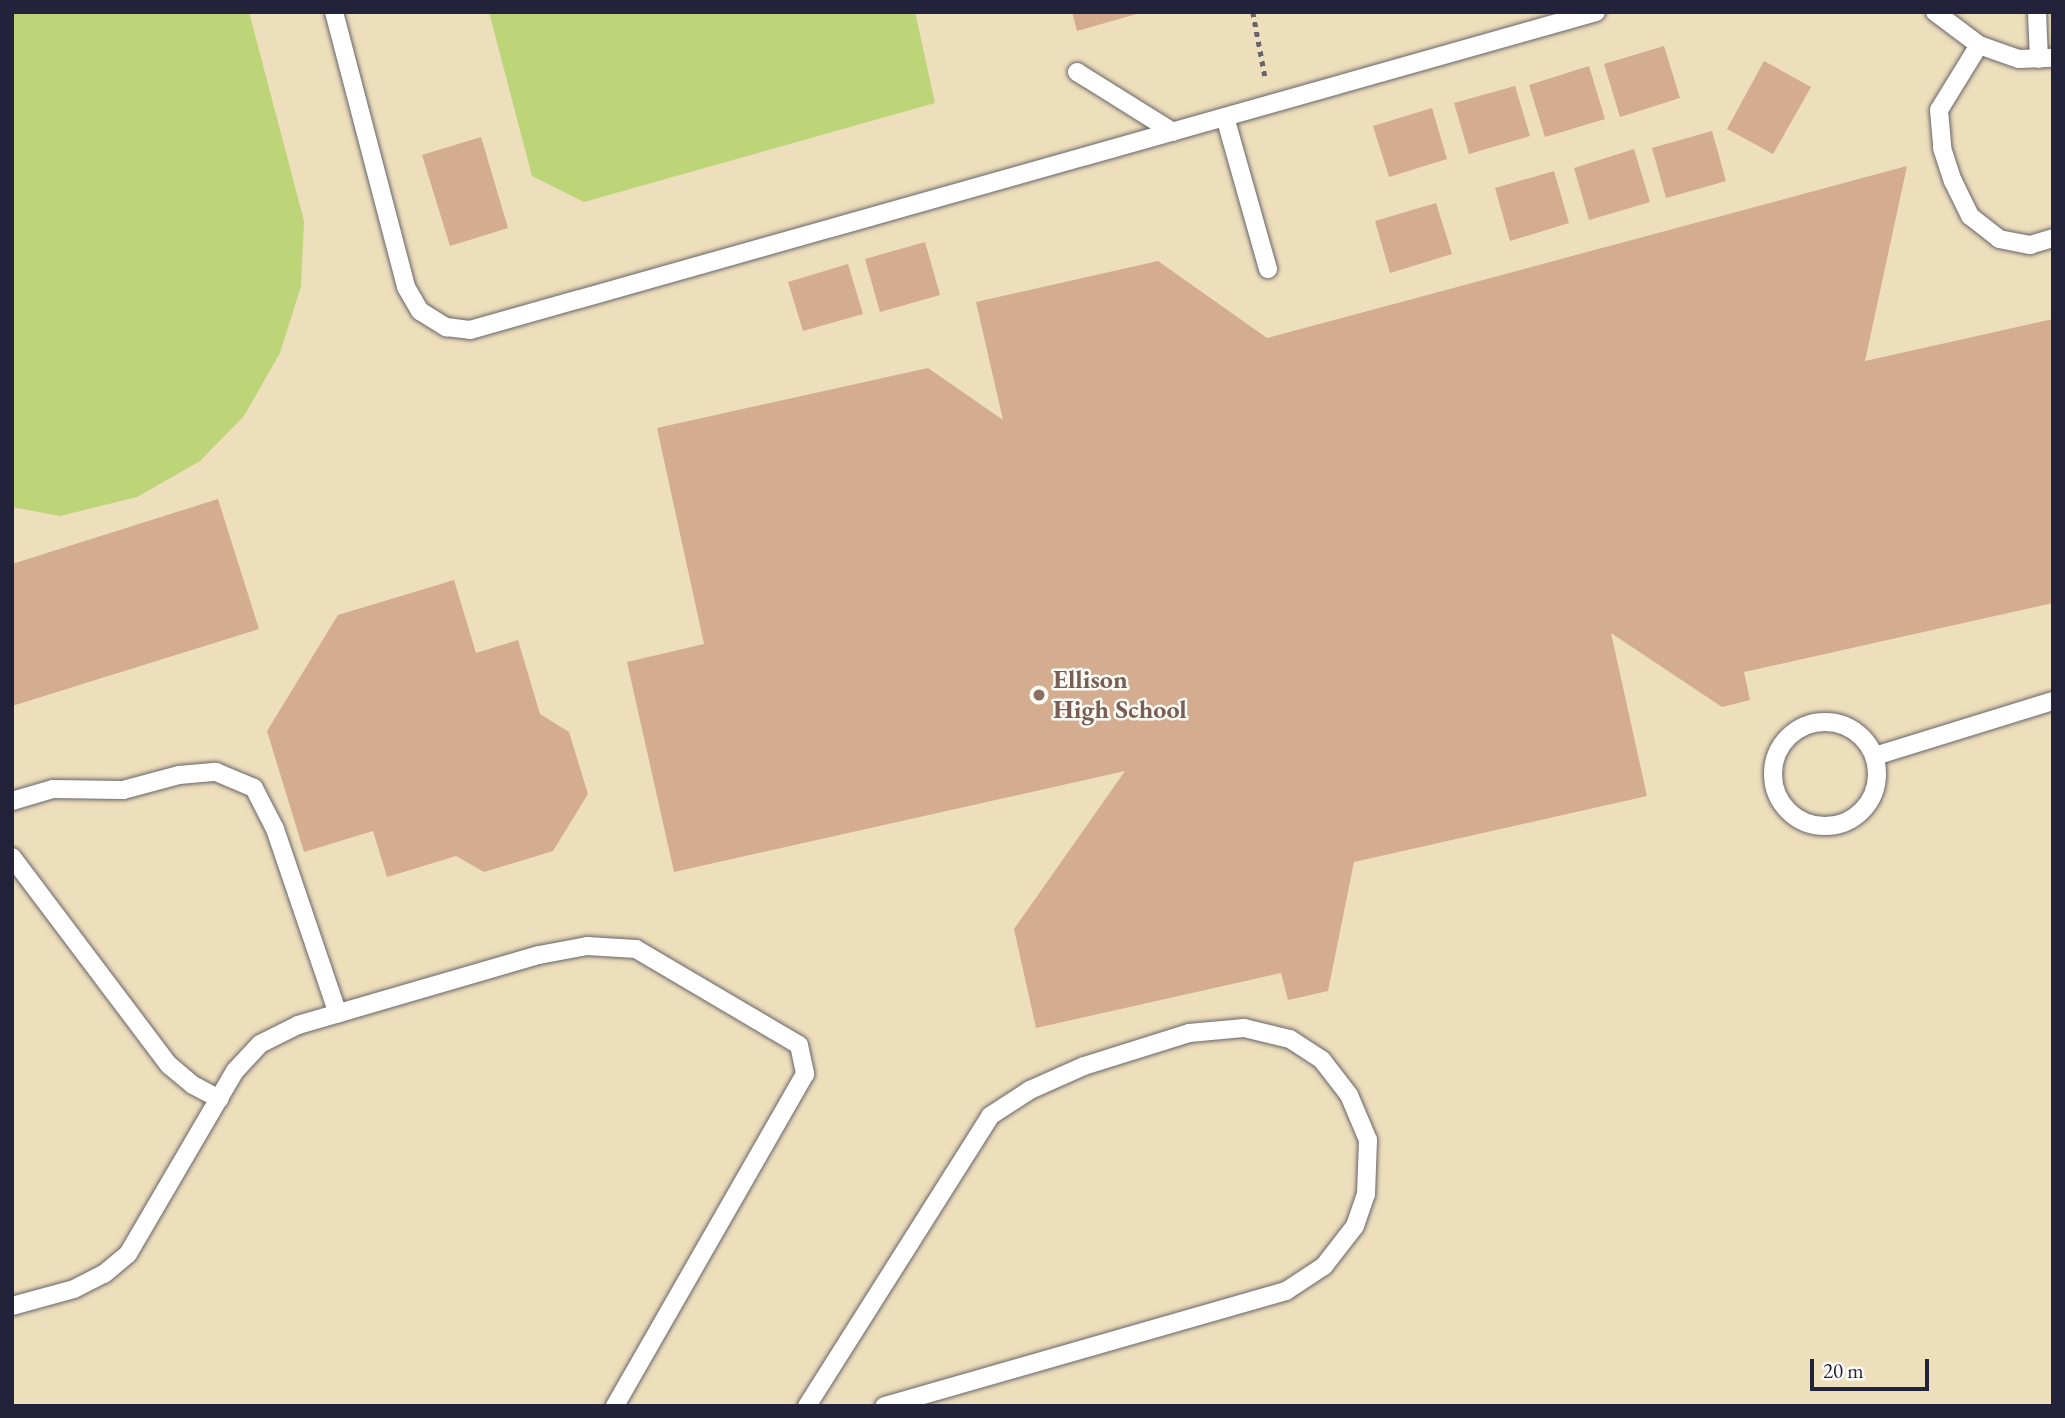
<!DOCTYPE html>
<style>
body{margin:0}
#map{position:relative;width:2065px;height:1418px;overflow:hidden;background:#eddebc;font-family:"EB Garamond",serif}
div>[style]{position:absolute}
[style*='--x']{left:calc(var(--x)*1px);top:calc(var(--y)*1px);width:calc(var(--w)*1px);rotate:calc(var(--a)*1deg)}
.green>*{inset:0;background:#bdd478}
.building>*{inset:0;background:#d4ac90}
.path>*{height:4.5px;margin-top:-2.25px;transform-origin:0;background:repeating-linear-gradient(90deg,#696468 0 5px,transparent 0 10px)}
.roads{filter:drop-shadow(0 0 2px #696468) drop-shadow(0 0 2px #696468)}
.service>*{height:18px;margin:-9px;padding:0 9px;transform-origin:9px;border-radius:9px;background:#fff}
.service>.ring{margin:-9px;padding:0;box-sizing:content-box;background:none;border:18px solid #fff;border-radius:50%}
.dots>*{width:19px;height:19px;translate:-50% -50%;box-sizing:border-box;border:4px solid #fdfcf7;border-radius:50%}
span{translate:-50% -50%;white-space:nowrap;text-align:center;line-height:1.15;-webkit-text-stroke:5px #fdfcf7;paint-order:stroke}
.education-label{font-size:26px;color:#785e54;font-weight:700}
.left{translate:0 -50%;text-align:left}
.frame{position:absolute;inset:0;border:14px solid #22223b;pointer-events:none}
.scale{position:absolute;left:1810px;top:1359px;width:119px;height:32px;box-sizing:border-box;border:4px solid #22223b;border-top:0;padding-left:9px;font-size:21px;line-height:24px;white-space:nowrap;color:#22223b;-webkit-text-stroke:5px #fdfcf7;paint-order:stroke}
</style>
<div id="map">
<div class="green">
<i style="clip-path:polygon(12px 12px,249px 12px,304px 221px,301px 286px,280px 353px,244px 416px,200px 461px,137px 497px,60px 516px,12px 507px)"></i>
<i style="clip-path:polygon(489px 12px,915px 12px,935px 103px,584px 202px,532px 176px)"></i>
</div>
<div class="building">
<i style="clip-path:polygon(1072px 12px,1139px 12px,1140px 13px,1077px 31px)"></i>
<i style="clip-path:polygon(1664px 46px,1680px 98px,1620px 117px,1604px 64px)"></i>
<i style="clip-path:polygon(1764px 61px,1811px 87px,1773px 154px,1727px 129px)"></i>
<i style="clip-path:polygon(1589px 66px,1605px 119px,1545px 137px,1529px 85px)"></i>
<i style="clip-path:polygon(1515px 86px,1530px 136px,1469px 154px,1454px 103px)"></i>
<i style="clip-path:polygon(1432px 108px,1447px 159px,1389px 177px,1373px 126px)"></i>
<i style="clip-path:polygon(1712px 131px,1726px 181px,1666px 198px,1652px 148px)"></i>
<i style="clip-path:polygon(481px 137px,508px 228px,450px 246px,422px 155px)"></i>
<i style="clip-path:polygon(1634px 149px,1650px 202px,1589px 220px,1574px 168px)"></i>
<i style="clip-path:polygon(1907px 166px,1865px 361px,2053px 319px,2053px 603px,1744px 672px,1750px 700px,1722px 707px,1611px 633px,1647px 796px,1354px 862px,1328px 991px,1288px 1000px,1281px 973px,1036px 1028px,1014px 929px,1125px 771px,674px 872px,627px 662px,704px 644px,657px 428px,928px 368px,1003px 420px,976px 302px,1158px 261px,1267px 338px)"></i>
<i style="clip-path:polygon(1554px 171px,1569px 223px,1510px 241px,1495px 188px)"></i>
<i style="clip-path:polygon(1436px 203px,1452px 254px,1390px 273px,1375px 221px)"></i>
<i style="clip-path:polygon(925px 242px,940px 295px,880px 312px,865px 259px)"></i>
<i style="clip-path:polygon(848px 264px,863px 314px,803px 331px,788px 282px)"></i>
<i style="clip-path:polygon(218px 499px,259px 629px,12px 706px,12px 564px)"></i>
<i style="clip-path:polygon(454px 580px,476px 653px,518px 640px,540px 714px,569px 732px,588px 794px,553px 851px,484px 872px,456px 856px,387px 877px,373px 831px,304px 852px,267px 731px,338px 615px)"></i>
</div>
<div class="path">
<i style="--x:1253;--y:12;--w:65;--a:79.4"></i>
</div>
<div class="roads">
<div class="service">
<i style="--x:334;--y:12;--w:284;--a:75.3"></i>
<i style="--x:406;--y:287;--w:28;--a:60"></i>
<i style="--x:420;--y:311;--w:31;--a:32"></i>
<i style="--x:446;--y:327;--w:24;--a:7"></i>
<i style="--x:470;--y:330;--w:1170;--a:-15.77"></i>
<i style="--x:1935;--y:12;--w:55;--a:36.9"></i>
<i style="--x:1979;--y:45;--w:42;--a:19.3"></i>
<i style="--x:2019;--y:59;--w:34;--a:-2"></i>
<i style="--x:2037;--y:12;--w:47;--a:87.6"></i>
<i style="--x:1979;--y:45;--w:76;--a:121.6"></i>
<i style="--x:1939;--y:110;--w:38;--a:85"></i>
<i style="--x:1942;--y:148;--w:35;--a:72"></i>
<i style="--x:1953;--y:181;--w:39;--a:64"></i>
<i style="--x:1970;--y:216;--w:37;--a:38"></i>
<i style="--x:1999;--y:239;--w:32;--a:11"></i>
<i style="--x:2030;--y:245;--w:24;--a:-17"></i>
<i style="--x:1077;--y:72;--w:113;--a:32"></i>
<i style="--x:1225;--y:117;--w:158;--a:74.2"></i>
<i class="ring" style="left:1773px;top:722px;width:86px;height:86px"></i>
<i style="--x:1875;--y:756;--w:186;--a:-17.2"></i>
<i style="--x:12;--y:801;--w:43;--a:-16.3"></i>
<i style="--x:53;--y:789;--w:70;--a:0.8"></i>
<i style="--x:123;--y:790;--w:58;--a:-15"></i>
<i style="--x:179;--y:775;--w:37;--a:-5"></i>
<i style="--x:216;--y:772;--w:41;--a:22.8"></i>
<i style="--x:254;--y:788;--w:46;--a:62.9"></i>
<i style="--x:275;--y:829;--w:195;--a:71.2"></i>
<i style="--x:12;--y:857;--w:261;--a:53"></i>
<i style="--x:169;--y:1065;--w:31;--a:40"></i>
<i style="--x:193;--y:1085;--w:30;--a:28"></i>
<i style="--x:12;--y:1306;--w:64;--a:-15.3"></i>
<i style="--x:74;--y:1289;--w:34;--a:-27"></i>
<i style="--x:104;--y:1274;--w:31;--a:-40"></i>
<i style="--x:128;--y:1254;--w:212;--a:-59.7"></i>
<i style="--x:235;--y:1071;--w:37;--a:-47"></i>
<i style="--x:260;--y:1044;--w:42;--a:-26.6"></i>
<i style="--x:298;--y:1025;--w:251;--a:-16.2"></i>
<i style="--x:539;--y:955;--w:49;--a:-10.6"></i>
<i style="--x:587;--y:946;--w:49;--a:3.5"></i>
<i style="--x:636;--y:949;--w:189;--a:30.5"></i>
<i style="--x:799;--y:1045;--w:30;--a:78"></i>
<i style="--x:805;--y:1074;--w:383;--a:119.8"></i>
<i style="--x:807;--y:1406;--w:343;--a:-57.7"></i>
<i style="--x:990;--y:1116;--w:48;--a:-33"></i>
<i style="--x:1030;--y:1090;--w:59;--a:-24"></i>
<i style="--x:1084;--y:1066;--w:110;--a:-17.4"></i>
<i style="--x:1189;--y:1033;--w:55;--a:-5.2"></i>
<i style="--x:1244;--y:1028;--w:47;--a:13.4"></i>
<i style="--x:1290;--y:1039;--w:38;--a:33"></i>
<i style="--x:1322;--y:1060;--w:44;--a:52.4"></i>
<i style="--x:1349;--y:1095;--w:49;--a:67.1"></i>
<i style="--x:1368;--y:1140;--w:54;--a:92.1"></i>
<i style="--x:1366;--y:1194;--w:34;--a:109"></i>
<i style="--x:1355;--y:1226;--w:51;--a:127.8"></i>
<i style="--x:1324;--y:1266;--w:45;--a:146.7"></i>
<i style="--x:1286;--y:1291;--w:418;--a:164"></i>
</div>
</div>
<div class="dots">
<i style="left:1039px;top:695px;background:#8d6e63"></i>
</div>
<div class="education-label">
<span class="left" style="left:1053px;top:695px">Ellison<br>High School</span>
</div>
<div class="frame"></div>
<div class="scale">20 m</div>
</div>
